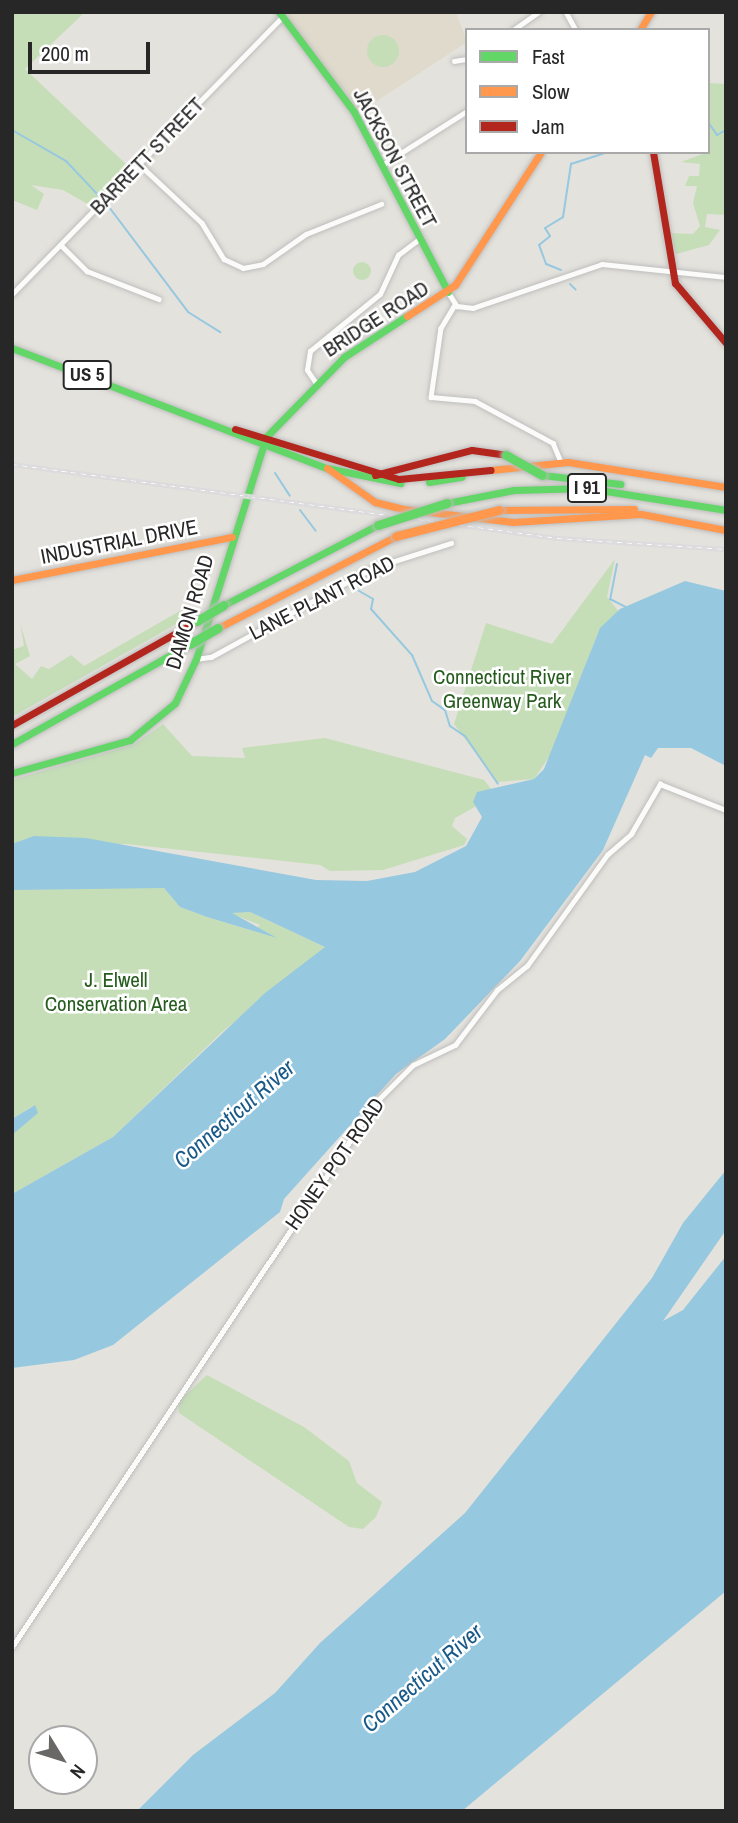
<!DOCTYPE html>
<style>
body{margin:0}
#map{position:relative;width:738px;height:1823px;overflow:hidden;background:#e4e2dc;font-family:"Archivo Narrow",sans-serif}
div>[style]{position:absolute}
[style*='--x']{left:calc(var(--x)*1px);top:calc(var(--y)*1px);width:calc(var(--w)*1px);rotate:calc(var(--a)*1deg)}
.education>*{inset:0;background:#dfdacb}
.green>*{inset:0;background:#c5deb8}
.round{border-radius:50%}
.water>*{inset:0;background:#96c8e0}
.stream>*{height:2px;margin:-1px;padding:0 1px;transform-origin:1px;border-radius:1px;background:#96c8e0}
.roads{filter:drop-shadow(0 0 2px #bebebe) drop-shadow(0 0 2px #bebebe)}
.street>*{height:4.5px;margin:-2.25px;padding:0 2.25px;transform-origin:2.25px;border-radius:2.25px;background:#fbfbfa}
.fast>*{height:7px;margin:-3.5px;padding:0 3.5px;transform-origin:3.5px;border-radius:3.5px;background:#63d668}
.slow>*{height:7px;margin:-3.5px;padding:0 3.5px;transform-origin:3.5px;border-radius:3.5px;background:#ff974d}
.jam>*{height:7px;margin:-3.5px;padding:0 3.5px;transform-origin:3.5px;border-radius:3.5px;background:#b3261e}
.rail>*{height:4.5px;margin-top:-2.25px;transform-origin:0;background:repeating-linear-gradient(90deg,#fff 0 5px,#dcdbdd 0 10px);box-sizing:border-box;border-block:2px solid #dcdbdd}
.bridges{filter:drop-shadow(0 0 2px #bebdbb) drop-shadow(0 0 2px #bebdbb)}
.fast-bridge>*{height:9px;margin:-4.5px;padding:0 4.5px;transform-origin:4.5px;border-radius:4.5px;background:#63d668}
.slow-bridge>*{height:9px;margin:-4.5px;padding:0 4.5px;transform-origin:4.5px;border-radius:4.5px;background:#ff974d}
span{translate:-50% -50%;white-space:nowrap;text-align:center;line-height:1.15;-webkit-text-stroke:5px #fff;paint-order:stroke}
.shield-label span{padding:2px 5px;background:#fff;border:2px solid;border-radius:5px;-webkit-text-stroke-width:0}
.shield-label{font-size:19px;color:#272727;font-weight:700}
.street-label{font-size:21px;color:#272727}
.park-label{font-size:21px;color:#275c1f}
.water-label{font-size:23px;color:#195a89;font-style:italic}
.frame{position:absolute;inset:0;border:14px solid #272727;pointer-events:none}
.legend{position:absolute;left:465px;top:28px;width:245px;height:126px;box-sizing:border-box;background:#fff;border:2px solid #a9a9a9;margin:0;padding:9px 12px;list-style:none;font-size:21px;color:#272727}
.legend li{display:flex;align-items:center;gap:14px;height:35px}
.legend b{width:35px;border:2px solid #a9a9a9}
.north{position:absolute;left:28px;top:1725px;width:70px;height:70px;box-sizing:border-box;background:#fff;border:2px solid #a9a9a9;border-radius:50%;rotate:128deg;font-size:19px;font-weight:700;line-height:28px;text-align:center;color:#272727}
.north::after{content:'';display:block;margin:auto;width:24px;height:32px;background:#696866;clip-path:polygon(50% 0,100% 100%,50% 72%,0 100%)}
.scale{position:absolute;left:28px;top:42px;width:122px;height:32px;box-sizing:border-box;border:4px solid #272727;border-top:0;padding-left:9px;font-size:21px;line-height:24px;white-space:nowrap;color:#272727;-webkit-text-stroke:5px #fff;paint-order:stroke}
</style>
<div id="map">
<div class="education">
<i style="clip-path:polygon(283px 12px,456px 12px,467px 42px,360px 112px)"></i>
</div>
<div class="green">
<i style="clip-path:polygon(12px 12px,85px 12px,25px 69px,129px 167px,91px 206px,63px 190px,31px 185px,44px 194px,37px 210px,12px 200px)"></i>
<i class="round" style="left:367px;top:35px;width:32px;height:32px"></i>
<i style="clip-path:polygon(708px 83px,726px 84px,726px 215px,707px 214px,705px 227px,720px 230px,709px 245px,676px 254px,667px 233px,693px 234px,700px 226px,693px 203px,697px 186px,685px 186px,689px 176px,699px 176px,700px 164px,681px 162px,708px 152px)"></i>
<i class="round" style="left:353px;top:262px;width:18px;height:18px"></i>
<i style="clip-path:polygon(615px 559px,607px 597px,620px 613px,598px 633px,553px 751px,534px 779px,497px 782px,454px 724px,486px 623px,552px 644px)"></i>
<i style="clip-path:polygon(185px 608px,194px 614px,12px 717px,12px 650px,24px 646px,20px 623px,30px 656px,15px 664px,32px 679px,41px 666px,49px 669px,71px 655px,84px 666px)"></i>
<i style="clip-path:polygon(163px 724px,192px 756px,245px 758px,242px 748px,325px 738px,484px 780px,496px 795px,455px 818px,452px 826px,467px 839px,464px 845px,383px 870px,330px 871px,320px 865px,126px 844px,12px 847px,12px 780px,135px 744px)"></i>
<i style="clip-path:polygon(56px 886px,164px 888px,180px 907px,207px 917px,253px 931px,260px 925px,230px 913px,250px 912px,325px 947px,221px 1033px,113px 1137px,12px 1194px,12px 1135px,34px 1105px,12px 1119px,12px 890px)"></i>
<i style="clip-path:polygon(207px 1375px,304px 1427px,349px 1461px,357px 1483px,382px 1502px,376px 1517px,363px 1529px,349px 1527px,179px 1413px,178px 1402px)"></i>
</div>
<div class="water">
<i style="clip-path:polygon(685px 581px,726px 591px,726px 766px,691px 748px,658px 748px,651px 758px,645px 755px,603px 850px,520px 961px,445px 1039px,396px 1074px,284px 1199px,280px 1212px,113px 1345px,74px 1360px,12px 1368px,12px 1194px,113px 1137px,265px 993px,325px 947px,250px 912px,232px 913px,277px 938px,207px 917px,180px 907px,164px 888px,12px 890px,12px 844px,34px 836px,86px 838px,316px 880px,367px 881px,415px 872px,466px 846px,482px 817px,473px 802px,477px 792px,534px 779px,544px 769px,600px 628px,620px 609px)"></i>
<i style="clip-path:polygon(35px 1105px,38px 1113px,12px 1135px,12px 1119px)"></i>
<i style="clip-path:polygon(726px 1170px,726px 1230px,663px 1321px,683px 1310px,726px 1256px,726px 1591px,462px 1811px,137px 1811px,193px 1755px,275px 1693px,320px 1643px,465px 1513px,652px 1278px,683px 1223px)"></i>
</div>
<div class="stream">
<i style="--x:708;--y:122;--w:16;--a:55"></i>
<i style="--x:717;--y:135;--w:10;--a:-29"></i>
<i style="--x:12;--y:130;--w:62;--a:29.9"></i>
<i style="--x:66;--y:161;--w:50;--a:46.6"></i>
<i style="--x:616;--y:152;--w:6;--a:0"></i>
<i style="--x:106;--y:203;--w:136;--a:53"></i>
<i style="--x:188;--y:312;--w:38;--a:32"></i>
<i style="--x:561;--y:270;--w:16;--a:-158"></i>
<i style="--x:546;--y:264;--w:20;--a:-110"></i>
<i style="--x:539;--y:245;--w:14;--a:-39"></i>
<i style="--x:550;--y:236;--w:9;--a:-122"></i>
<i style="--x:545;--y:228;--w:21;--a:-31"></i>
<i style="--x:563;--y:217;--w:54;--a:-81.4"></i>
<i style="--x:571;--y:164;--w:39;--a:-18"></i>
<i style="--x:570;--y:284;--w:8;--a:45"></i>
<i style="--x:275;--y:473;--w:27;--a:57"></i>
<i style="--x:300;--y:510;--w:26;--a:53"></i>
<i style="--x:617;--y:564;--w:36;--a:101"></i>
<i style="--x:610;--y:599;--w:18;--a:27"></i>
<i style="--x:354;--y:588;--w:22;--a:30"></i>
<i style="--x:373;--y:599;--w:10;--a:101"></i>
<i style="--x:371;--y:609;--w:62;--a:48.3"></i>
<i style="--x:412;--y:655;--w:50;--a:66.5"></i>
<i style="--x:432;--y:701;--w:16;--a:35"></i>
<i style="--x:445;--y:710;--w:17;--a:73"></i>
<i style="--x:450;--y:726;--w:18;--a:34"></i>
<i style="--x:465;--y:736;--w:58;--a:55.5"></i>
</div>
<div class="roads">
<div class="street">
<i style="--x:566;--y:12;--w:21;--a:61"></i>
<i style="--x:513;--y:30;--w:32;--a:-35"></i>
<i style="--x:454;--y:61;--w:13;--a:-9"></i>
<i style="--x:139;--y:164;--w:86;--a:43.1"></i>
<i style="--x:202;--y:223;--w:42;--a:58.6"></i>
<i style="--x:224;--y:259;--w:21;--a:25"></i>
<i style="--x:243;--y:268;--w:20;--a:-11"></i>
<i style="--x:263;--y:264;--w:52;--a:-34.9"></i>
<i style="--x:306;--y:234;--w:81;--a:-21.8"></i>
<i style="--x:382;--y:165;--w:101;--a:-32.4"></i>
<i style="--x:61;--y:245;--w:37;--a:45"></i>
<i style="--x:87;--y:271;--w:77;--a:21.3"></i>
<i style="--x:448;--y:292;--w:17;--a:57"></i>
<i style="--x:457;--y:306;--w:16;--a:7"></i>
<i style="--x:473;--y:308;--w:136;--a:-18.8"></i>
<i style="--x:602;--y:264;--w:125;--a:6"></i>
<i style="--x:12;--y:294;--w:387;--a:-45.7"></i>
<i style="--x:455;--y:305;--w:27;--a:121"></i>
<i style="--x:441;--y:328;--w:70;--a:98.2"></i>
<i style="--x:431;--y:397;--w:44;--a:5.2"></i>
<i style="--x:475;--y:401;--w:89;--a:28.3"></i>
<i style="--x:553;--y:443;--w:21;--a:67"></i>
<i style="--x:315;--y:382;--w:14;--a:-124"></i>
<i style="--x:307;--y:370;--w:19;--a:-81"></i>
<i style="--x:310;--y:351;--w:90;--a:-39.2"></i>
<i style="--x:380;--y:294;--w:43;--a:-65.2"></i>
<i style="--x:398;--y:255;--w:26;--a:-37"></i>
<i style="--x:196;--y:659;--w:15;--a:-8"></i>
<i style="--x:211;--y:657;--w:185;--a:-28.8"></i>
<i style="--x:373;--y:568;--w:82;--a:-17.8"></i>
<i style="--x:12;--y:1647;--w:655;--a:-56.26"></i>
<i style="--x:376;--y:1102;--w:52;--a:-45"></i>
<i style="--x:413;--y:1065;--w:47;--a:-25.5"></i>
<i style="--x:455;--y:1045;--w:69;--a:-52.6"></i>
<i style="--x:497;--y:990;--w:38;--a:-39"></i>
<i style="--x:527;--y:966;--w:137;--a:-54.2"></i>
<i style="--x:607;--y:855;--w:32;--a:-41"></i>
<i style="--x:631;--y:834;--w:58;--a:-59.9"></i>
<i style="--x:660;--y:784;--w:71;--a:21.5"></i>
</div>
<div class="fast">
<i style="--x:279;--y:12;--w:125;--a:53.1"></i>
<i style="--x:354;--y:112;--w:203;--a:62.4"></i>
<i style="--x:12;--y:348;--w:337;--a:20.9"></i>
<i style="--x:327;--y:468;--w:75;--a:11.6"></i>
<i style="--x:542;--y:475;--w:79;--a:6.6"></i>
<i style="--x:429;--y:482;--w:33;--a:-9"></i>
<i style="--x:447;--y:503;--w:68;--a:-11"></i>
<i style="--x:514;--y:490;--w:73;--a:-1.6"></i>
<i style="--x:587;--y:488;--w:141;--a:9"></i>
<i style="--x:224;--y:605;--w:174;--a:-27.5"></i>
<i style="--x:12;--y:744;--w:204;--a:-29.3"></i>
<i style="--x:12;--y:773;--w:123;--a:-15.6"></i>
<i style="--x:130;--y:740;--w:58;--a:-39.4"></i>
<i style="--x:175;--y:703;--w:49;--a:-64.5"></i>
<i style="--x:196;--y:659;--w:233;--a:-72.5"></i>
<i style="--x:266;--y:437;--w:112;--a:-45.7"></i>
<i style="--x:344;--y:357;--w:75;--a:-33.1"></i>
</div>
<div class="slow">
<i style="--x:640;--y:30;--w:21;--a:-59"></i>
<i style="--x:407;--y:316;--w:57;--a:-32.9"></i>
<i style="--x:455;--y:285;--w:158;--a:-57.1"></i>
<i style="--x:327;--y:468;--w:59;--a:35.3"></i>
<i style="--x:375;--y:502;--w:30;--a:14"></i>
<i style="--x:404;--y:509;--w:110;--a:6.8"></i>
<i style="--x:513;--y:522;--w:128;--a:-3.6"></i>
<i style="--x:641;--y:514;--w:86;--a:10.7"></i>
<i style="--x:491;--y:470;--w:77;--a:-5.9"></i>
<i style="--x:568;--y:462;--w:160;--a:9"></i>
<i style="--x:499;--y:510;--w:135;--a:-0.4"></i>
<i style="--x:12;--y:580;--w:224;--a:-11.1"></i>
<i style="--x:218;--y:628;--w:200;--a:-27.3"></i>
</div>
<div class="jam">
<i style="--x:653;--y:152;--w:133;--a:80.5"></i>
<i style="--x:675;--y:283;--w:79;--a:49.6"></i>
<i style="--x:235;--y:429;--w:171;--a:17"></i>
<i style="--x:399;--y:479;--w:92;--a:-5.6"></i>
<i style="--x:375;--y:475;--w:100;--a:-14.5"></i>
<i style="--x:472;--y:450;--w:34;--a:8"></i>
<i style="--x:12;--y:725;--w:212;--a:-29.3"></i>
</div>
</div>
<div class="rail">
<i style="--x:12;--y:464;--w:550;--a:7.73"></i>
<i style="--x:557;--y:538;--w:169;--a:3.7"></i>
</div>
<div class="bridges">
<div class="fast-bridge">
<i style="--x:506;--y:455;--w:41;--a:29.1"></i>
<i style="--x:378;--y:525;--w:72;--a:-17.7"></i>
<i style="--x:197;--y:621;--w:31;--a:-31"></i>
<i style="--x:190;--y:644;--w:32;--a:-30"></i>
</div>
<div class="slow-bridge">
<i style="--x:396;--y:536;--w:106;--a:-14.2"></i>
</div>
</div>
<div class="shield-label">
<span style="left:87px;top:375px">US 5</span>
<span style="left:587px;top:488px">I 91</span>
</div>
<div class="street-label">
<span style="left:147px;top:156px;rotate:-46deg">BARRETT STREET</span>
<span style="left:395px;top:158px;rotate:62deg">JACKSON STREET</span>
<span style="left:376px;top:319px;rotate:-33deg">BRIDGE ROAD</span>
<span style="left:119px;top:542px;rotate:-11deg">INDUSTRIAL DRIVE</span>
<span style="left:322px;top:598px;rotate:-27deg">LANE PLANT ROAD</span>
<span style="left:190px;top:612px;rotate:-73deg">DAMON ROAD</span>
<span style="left:335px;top:1164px;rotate:-55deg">HONEY POT ROAD</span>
</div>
<div class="park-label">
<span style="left:502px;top:689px">Connecticut River<br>Greenway Park</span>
<span style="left:116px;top:992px">J. Elwell<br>Conservation Area</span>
</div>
<div class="water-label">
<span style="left:234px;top:1114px;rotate:-41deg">Connecticut River</span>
<span style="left:422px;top:1678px;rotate:-41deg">Connecticut River</span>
</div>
<div class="frame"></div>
<ul class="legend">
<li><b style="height:9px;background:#63d668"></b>Fast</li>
<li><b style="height:9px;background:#ff974d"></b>Slow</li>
<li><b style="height:9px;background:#b3261e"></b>Jam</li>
</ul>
<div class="north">N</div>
<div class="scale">200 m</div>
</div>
